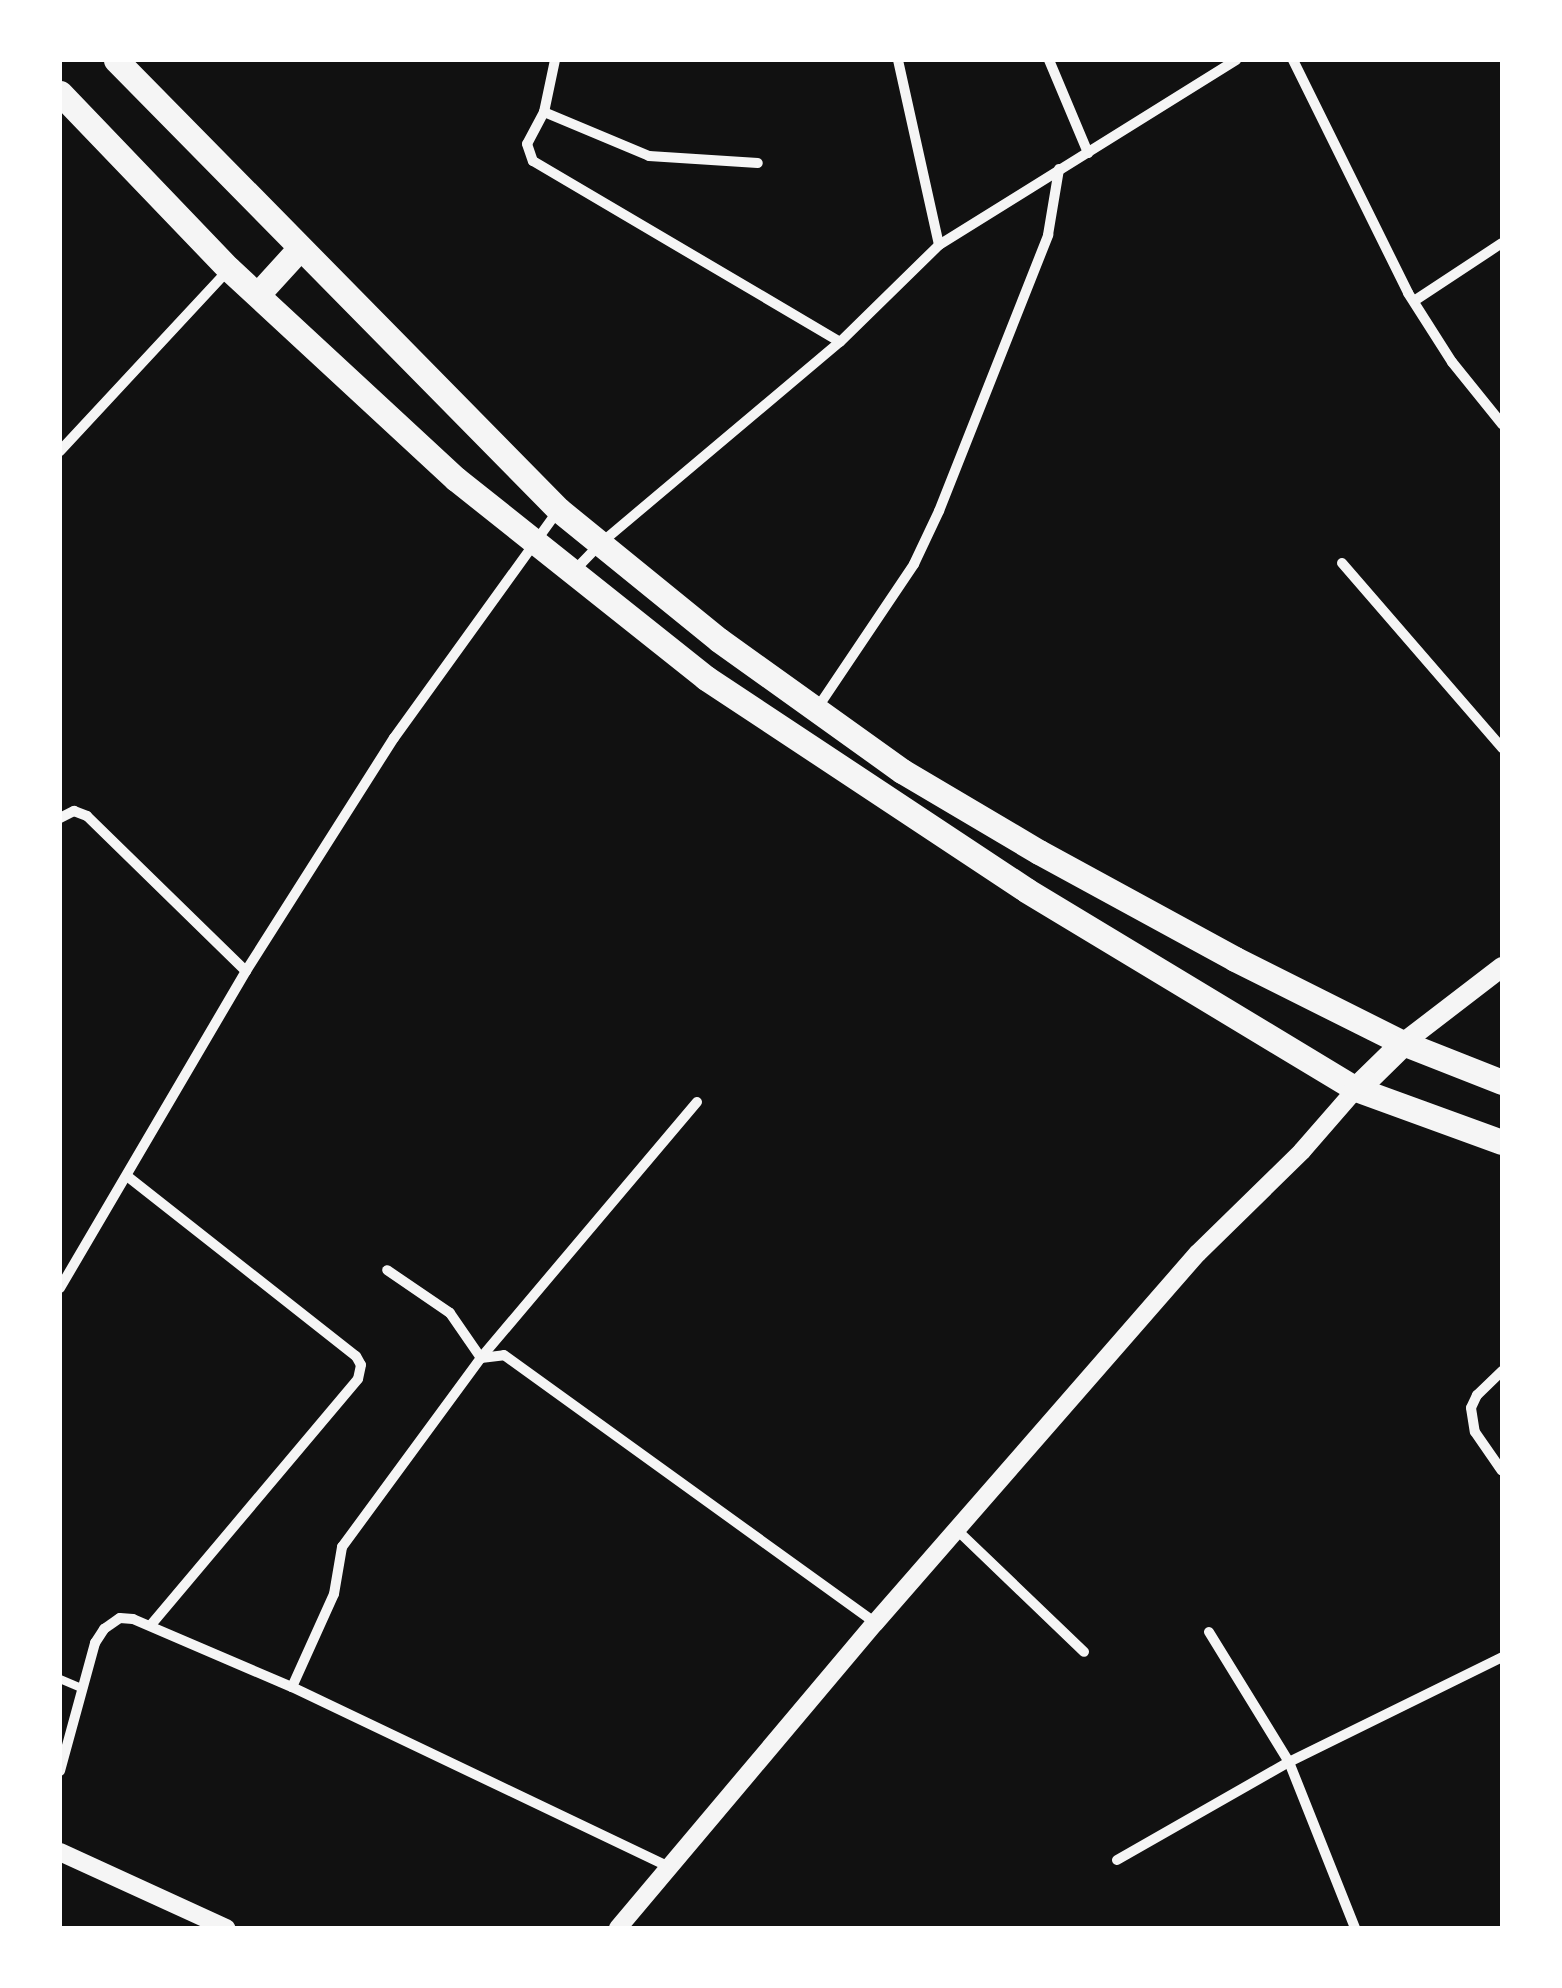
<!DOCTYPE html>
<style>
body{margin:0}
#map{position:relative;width:1562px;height:1988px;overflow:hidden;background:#111;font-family:"DM Sans",sans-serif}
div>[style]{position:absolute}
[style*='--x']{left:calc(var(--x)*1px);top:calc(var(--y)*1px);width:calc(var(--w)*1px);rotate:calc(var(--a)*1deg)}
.service>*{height:8px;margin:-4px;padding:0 4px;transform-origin:4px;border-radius:4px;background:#f5f5f5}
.minor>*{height:10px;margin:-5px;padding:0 5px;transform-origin:5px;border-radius:5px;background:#f5f5f5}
.tertiary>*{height:18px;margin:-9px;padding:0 9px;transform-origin:9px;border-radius:9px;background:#f5f5f5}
.secondary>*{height:20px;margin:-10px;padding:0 10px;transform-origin:10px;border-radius:10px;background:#f5f5f5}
.trunk>*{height:25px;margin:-12.5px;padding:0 12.5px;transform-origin:12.5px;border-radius:12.5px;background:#f5f5f5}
span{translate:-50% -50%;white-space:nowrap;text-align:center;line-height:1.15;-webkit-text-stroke:10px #fff;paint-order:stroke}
.frame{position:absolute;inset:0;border:62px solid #fff;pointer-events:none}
</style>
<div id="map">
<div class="service">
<i style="--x:60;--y:1679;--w:25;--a:23"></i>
</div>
<div class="minor">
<i style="--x:555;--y:60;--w:53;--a:101.9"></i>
<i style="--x:544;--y:112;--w:36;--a:118"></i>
<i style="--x:527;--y:144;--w:18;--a:71"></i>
<i style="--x:533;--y:161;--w:356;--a:30.5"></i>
<i style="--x:898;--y:60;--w:189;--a:77.5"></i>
<i style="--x:1049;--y:60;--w:101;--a:67.2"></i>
<i style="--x:1293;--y:60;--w:260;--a:63.7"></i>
<i style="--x:1408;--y:293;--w:82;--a:57.5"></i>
<i style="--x:1452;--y:362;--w:80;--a:51.1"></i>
<i style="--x:544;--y:112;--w:114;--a:22.7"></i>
<i style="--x:649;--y:156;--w:109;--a:3.7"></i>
<i style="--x:1414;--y:301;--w:105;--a:-33.4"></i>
<i style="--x:60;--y:451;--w:248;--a:-47.1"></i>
<i style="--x:1342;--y:563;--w:245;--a:49.1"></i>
<i style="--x:573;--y:572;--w:40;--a:-46"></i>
<i style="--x:601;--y:543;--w:312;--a:-40.1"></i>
<i style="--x:840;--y:342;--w:139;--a:-44.4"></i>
<i style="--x:939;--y:245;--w:350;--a:-31.9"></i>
<i style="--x:816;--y:710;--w:176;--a:-56.1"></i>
<i style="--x:914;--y:564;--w:59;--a:-64.7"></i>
<i style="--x:939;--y:511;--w:297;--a:-68.4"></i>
<i style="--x:1048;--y:235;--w:67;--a:-80.5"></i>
<i style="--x:60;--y:818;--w:16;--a:-27"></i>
<i style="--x:74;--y:811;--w:14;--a:21"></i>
<i style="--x:87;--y:816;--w:222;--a:44.3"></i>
<i style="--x:697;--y:1102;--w:335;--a:130.2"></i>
<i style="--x:481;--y:1358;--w:23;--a:-7"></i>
<i style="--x:504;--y:1355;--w:458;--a:35.8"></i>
<i style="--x:127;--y:1176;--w:291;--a:38.2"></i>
<i style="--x:356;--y:1356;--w:10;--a:61"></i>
<i style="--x:361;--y:1365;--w:14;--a:102"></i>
<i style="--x:358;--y:1379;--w:320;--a:130.1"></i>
<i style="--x:60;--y:1288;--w:368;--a:-59.6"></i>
<i style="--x:246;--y:971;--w:276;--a:-57.6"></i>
<i style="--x:394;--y:738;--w:280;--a:-54.2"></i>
<i style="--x:1502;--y:1371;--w:35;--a:136"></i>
<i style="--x:1477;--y:1395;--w:14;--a:115"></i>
<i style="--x:1471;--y:1408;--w:24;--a:81"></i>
<i style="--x:1475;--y:1432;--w:47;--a:55.3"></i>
<i style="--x:957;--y:1530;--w:176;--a:43.8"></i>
<i style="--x:1209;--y:1632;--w:153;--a:58.4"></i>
<i style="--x:1289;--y:1762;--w:179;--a:68.3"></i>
<i style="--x:292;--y:1687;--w:102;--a:-65.7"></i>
<i style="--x:334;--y:1594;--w:48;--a:-80.3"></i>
<i style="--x:342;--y:1547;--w:235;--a:-53.7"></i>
<i style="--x:481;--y:1358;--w:55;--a:-124.6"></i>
<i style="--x:450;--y:1313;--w:76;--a:-145.7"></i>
<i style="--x:60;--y:1771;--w:133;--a:-74.7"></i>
<i style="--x:95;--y:1643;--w:17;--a:-57"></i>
<i style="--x:104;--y:1629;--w:19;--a:-35"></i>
<i style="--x:120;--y:1618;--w:13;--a:4"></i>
<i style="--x:133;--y:1619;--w:173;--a:23.2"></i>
<i style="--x:292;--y:1687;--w:418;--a:25.5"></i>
<i style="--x:1117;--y:1860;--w:198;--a:-29.7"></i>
<i style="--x:1289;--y:1762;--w:237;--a:-26.2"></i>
</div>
<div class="tertiary">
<i style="--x:60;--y:1852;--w:183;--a:24.6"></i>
<i style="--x:618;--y:1928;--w:399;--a:-49.9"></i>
<i style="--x:875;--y:1623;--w:491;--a:-48.9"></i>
<i style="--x:1198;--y:1253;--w:146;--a:-44.4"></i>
<i style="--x:1302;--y:1151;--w:82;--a:-48.9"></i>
</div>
<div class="secondary">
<i style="--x:1403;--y:1043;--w:125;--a:-37.5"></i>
</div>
<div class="trunk">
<i style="--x:116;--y:60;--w:631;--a:45.45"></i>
<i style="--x:559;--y:510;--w:206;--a:39.1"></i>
<i style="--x:719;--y:640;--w:225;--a:35.6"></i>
<i style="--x:902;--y:771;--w:159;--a:30.6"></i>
<i style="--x:1039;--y:852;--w:223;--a:28.6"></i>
<i style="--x:1235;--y:959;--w:188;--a:26.6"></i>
<i style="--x:1403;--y:1043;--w:106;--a:21.5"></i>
<i style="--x:60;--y:93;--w:244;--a:46.2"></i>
<i style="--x:229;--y:269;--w:309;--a:42.8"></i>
<i style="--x:456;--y:479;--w:320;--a:38.5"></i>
<i style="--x:706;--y:678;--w:384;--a:33.5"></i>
<i style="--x:1026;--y:890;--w:385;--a:31.1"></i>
<i style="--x:1356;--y:1089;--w:155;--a:20"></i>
<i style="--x:258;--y:294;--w:62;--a:-47.6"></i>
<i style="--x:1356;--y:1089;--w:66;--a:-44.4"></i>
</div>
<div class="frame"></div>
</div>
